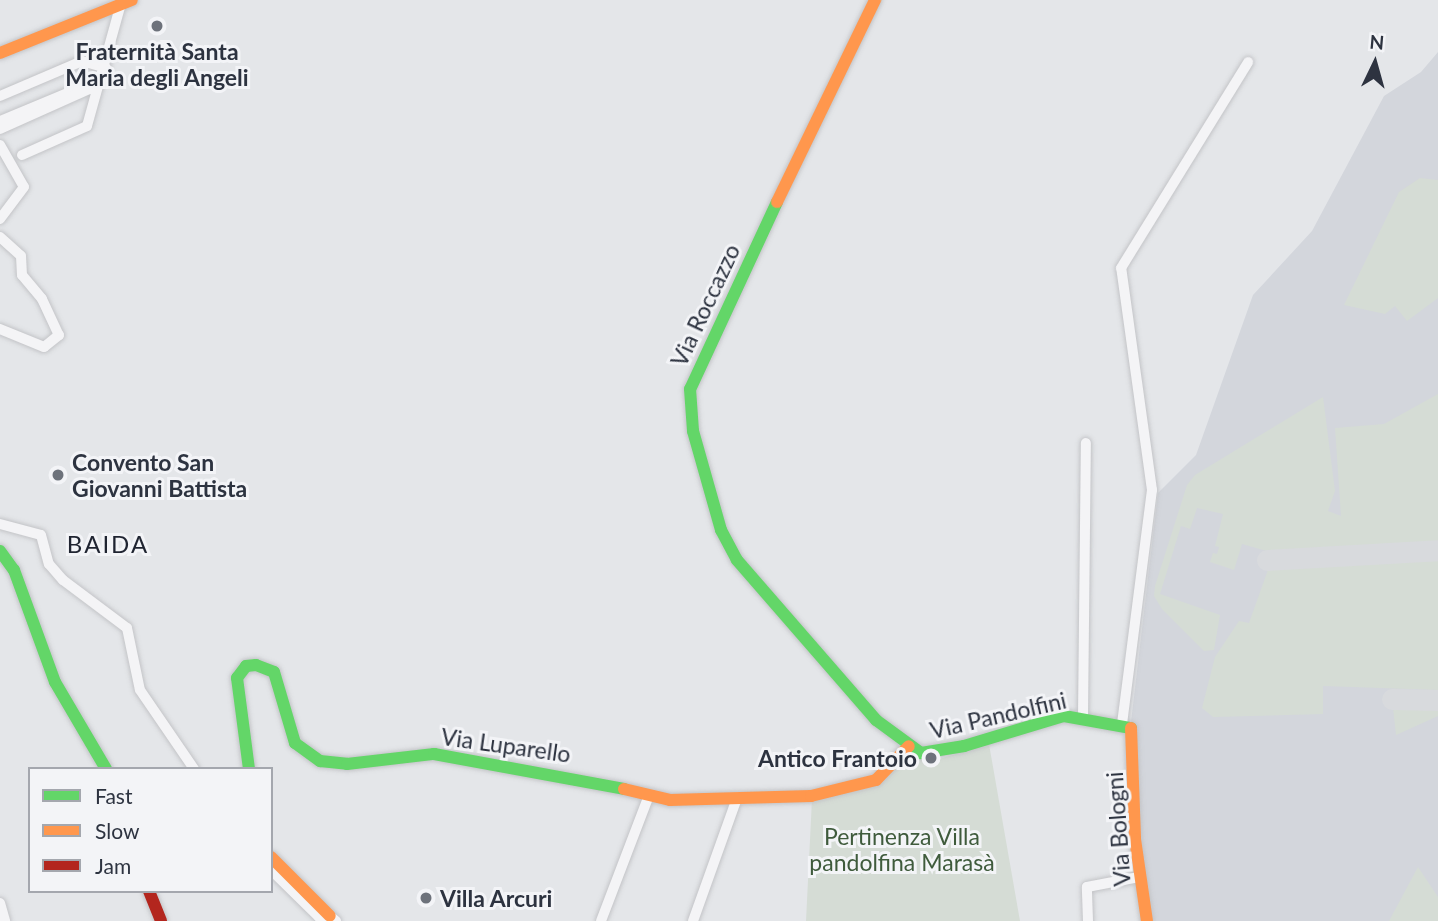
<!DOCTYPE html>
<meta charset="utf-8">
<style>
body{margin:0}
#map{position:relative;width:1438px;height:921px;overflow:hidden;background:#e4e6e9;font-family:Lato,sans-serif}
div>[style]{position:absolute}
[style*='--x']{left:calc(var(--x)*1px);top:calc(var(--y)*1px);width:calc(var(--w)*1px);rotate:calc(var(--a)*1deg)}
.built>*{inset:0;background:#d3d6dc}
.green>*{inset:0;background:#d5dcd5}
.taxiway>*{height:21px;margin:-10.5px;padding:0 10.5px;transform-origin:10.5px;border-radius:10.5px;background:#d8dadd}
.roads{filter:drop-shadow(0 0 2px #c3c4c7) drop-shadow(0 0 2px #c3c4c7)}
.street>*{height:10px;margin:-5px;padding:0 5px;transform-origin:5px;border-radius:5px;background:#f4f4f6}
.fast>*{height:12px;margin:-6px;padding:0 6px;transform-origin:6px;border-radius:6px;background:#63d668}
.slow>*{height:12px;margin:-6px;padding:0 6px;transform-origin:6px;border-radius:6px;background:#ff974d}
.jam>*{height:12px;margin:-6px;padding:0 6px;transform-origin:6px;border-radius:6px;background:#b3261e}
.dots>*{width:19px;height:19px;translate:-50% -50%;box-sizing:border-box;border:4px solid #f3f4f7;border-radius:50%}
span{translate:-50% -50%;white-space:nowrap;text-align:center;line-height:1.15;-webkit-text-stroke:6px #f3f4f7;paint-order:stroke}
.poi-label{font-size:23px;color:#2d3340;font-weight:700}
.left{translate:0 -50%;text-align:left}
.right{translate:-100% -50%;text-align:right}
.street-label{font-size:23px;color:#2d3340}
.park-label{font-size:23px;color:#3f5b3c}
.neighbourhood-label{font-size:24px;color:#1f2431;letter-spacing:2px}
.legend{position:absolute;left:28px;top:767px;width:245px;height:126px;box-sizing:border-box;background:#f3f4f7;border:2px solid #a4a7ae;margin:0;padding:9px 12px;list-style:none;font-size:21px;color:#2d3340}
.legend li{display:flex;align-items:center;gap:14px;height:35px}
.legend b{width:35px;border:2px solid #a4a7ae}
.north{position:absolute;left:1340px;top:28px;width:70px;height:70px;-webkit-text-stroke:5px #f3f4f7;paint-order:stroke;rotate:5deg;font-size:19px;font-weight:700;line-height:28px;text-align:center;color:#2d3340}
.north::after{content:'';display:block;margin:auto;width:24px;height:32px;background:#2d3340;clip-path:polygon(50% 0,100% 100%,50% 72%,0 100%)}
</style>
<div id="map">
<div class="built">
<i style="clip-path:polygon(1438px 52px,1438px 921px,1151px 921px,1140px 853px,1131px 722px,1158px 493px,1196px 455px,1253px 295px,1312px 231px,1384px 96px,1421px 72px)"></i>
</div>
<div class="green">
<i style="clip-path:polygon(1420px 178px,1438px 180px,1438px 298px,1407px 321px,1395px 306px,1385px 314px,1344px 305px,1399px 192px)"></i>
<i style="clip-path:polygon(1438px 394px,1438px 545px,1277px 554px,1242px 544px,1234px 570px,1210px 562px,1213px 553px,1217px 554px,1219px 547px,1215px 546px,1223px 514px,1197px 508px,1190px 529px,1181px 526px,1160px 594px,1220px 615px,1214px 650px,1204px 651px,1162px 609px,1154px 596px,1155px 586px,1187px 485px,1195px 475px,1323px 397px,1335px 491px,1328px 511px,1341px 516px,1335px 428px,1384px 424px)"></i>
<i style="clip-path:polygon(1438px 556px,1438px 690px,1323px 686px,1323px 714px,1213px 717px,1202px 708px,1215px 657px,1239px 621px,1249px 623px,1269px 567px)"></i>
<i style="clip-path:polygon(1398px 703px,1438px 704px,1438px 716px,1396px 735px,1393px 708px)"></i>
<i style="clip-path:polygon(989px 744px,1020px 921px,806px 921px,812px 799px,859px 789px,904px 756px,936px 760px)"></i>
<i style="clip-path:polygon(1418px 867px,1438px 897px,1438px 921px,1389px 921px)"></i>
</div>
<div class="taxiway">
<i style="--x:1267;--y:560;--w:171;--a:-3.3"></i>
<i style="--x:1392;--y:699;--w:46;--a:1.2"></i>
</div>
<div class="roads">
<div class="street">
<i style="--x:0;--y:96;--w:89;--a:-23.1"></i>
<i style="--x:82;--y:61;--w:25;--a:16"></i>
<i style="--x:0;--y:121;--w:89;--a:-22.5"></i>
<i style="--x:82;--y:87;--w:13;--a:13"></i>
<i style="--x:0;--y:129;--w:98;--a:-24.2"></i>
<i style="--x:0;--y:145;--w:48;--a:60.3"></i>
<i style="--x:24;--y:187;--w:40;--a:127"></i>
<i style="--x:22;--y:155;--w:71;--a:-24"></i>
<i style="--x:87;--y:126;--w:128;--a:-74.5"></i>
<i style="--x:0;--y:237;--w:28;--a:42"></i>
<i style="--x:21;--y:256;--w:19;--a:87"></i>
<i style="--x:22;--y:275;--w:31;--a:50"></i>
<i style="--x:42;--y:299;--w:40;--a:65"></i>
<i style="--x:59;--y:335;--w:19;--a:141"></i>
<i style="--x:44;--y:347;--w:48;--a:-157.8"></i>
<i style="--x:0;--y:524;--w:42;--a:15"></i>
<i style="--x:41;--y:535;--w:30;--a:75"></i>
<i style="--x:49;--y:564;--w:21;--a:49"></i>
<i style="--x:63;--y:580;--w:80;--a:36.9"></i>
<i style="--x:127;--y:628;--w:63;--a:78.2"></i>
<i style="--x:140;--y:690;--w:96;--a:55.6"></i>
<i style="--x:1083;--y:717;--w:274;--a:-89.4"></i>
<i style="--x:1122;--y:724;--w:236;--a:-82.7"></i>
<i style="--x:1152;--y:490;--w:224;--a:-97.9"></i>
<i style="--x:1121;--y:268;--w:242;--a:-58.3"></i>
<i style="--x:271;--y:870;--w:67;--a:44.4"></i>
<i style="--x:319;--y:917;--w:11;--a:-5"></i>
<i style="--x:330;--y:916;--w:8;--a:40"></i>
<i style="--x:0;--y:903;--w:19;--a:74"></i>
<i style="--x:601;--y:921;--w:135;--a:-69.1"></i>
<i style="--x:693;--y:921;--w:131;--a:-70.3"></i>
<i style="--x:1088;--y:921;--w:34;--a:-92"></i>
<i style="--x:1087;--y:887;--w:53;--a:-10.9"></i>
</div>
<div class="fast">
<i style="--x:777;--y:202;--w:206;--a:114.9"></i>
<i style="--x:690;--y:389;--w:42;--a:85.9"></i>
<i style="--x:693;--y:431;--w:103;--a:74.2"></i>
<i style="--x:721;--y:530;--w:34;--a:62"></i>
<i style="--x:737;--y:560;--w:212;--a:49"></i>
<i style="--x:876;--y:720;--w:56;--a:36.3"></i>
<i style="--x:921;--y:753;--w:44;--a:-9.2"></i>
<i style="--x:964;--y:746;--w:104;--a:-16.7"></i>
<i style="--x:1064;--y:716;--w:68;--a:10.2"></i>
<i style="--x:0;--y:551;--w:24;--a:54"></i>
<i style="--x:14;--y:570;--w:119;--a:69.9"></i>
<i style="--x:55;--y:682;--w:101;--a:59.6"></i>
<i style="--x:249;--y:769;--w:92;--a:-97.5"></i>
<i style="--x:237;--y:678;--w:15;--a:-53"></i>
<i style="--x:246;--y:666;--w:10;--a:-6"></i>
<i style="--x:256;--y:665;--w:19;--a:21"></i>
<i style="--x:274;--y:672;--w:74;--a:73.5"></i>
<i style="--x:295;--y:743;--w:31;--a:36"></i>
<i style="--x:320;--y:761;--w:27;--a:6"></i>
<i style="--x:347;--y:764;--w:88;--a:-6.6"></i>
<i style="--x:434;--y:754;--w:193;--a:10.4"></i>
</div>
<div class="slow">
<i style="--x:0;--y:53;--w:142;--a:-21.9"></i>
<i style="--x:777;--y:202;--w:225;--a:-64.1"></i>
<i style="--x:1131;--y:728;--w:111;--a:87.9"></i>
<i style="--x:1135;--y:839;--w:83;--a:81.7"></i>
<i style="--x:624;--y:789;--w:47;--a:13.4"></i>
<i style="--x:670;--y:800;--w:141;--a:-1.6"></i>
<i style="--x:811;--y:796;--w:67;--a:-13.8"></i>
<i style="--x:876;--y:780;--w:47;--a:-45.9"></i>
<i style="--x:271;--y:857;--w:83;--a:45"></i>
</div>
<div class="jam">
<i style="--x:149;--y:891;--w:32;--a:68"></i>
</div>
</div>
<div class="dots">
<i style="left:157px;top:26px;background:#6d727b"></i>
<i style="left:58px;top:475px;background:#6d727b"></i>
<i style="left:931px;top:758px;background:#6d727b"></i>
<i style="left:426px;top:898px;background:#6d727b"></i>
</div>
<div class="poi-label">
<span style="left:157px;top:64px">Fraternità Santa<br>Maria degli Angeli</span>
<span class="left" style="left:72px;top:475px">Convento San<br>Giovanni Battista</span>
<span class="right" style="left:917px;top:758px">Antico Frantoio</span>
<span class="left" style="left:440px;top:898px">Villa Arcuri</span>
</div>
<div class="street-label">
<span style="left:705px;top:305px;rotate:-65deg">Via Roccazzo</span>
<span style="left:998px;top:715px;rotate:-13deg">Via Pandolfini</span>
<span style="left:506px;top:745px;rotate:8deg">Via Luparello</span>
<span style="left:1118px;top:829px;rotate:-94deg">Via Bologni</span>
</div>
<div class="park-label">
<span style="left:902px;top:849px">Pertinenza Villa<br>pandolfina Marasà</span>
</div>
<div class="neighbourhood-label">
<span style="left:108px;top:544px">BAIDA</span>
</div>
<ul class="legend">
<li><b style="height:9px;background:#63d668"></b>Fast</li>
<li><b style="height:9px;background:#ff974d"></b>Slow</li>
<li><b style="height:9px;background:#b3261e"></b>Jam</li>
</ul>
<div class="north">N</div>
</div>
